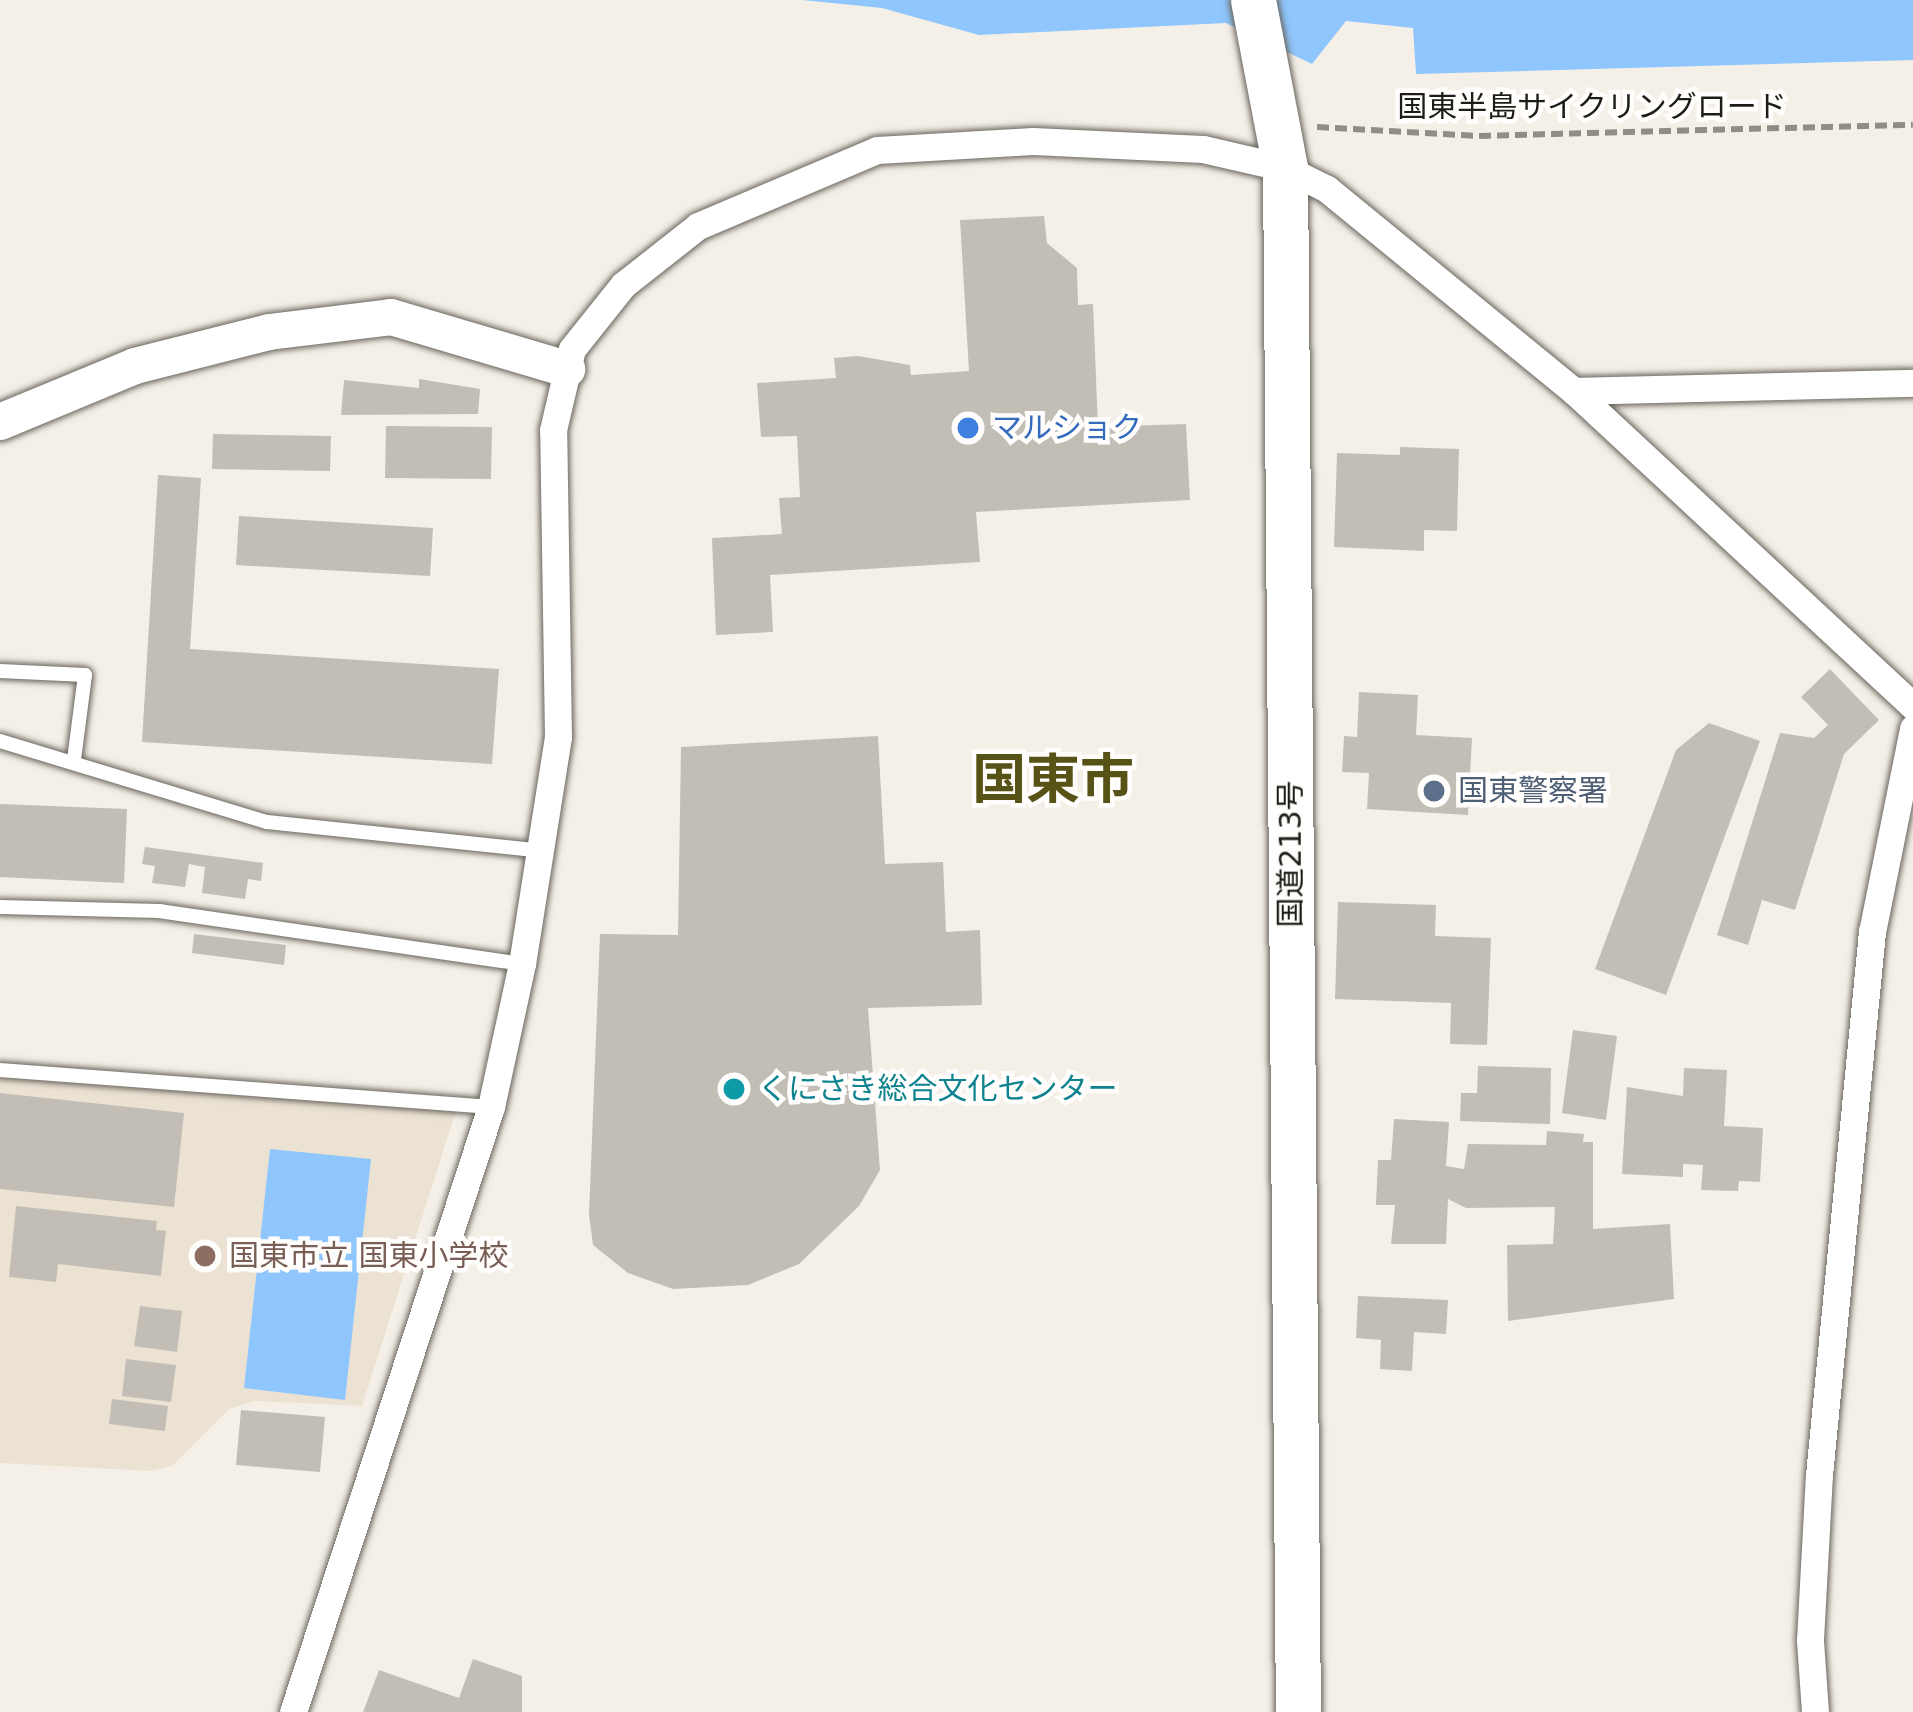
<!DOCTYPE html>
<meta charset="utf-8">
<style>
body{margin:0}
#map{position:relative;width:1913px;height:1712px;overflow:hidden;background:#f5f0e7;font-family:"DejaVu Sans","Noto Sans JP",sans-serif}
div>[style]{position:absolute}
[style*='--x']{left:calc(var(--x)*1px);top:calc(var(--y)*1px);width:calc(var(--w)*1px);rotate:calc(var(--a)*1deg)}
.built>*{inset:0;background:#ebe2d3}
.water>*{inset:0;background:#8fc6fd}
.building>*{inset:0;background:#c2beb6}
.path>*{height:6px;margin-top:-3px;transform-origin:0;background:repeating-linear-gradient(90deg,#908d86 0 12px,transparent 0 18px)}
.roads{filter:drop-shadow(0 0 3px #69655e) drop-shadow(0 0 3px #69655e)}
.service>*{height:14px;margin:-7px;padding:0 7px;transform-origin:7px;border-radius:7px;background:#fff}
.minor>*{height:27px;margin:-13.5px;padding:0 13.5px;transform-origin:13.5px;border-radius:13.5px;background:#fff}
.tertiary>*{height:36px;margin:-18px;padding:0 18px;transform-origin:18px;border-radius:18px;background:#fff}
.trunk>*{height:45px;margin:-22.5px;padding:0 22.5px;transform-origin:22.5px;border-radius:22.5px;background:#fff}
.dots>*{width:33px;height:33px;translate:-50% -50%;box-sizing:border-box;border:6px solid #fffefc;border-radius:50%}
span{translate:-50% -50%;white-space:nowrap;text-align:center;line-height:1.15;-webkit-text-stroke:9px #fffefc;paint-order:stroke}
.street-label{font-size:30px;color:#1d1c19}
.shop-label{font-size:30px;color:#366cbe}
.left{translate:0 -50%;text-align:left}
.service-label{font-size:30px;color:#4e5e75}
.culture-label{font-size:30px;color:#0d838f}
.education-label{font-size:30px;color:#785e54}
.town-label{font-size:54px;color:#575215;font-weight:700}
</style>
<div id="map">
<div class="built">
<i style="clip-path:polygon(0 1069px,456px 1111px,362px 1406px,255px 1401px,229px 1409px,172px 1466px,150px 1471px,0 1463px)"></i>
</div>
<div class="water">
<i style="clip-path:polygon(802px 0,1913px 0,1913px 60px,1416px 74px,1413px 28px,1346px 21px,1312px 64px,1226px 23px,979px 35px,882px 8px)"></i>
<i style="clip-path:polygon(270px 1149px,371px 1159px,345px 1400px,244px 1388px)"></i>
</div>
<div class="building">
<i style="clip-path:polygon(1044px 216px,1047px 243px,1077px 268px,1078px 305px,1093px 304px,1098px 427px,1186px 424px,1190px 500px,976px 512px,980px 562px,770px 575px,773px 632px,716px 635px,712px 538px,782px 534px,779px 498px,800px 497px,797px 436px,761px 437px,757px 383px,836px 378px,834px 358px,858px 356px,910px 365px,911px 375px,969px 371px,960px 220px)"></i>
<i style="clip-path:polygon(419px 379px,480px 389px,478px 414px,341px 415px,344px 380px,419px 388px)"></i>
<i style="clip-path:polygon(386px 426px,492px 427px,491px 479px,385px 478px)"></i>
<i style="clip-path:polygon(213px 434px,331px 436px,330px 471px,212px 469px)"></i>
<i style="clip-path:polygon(1400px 447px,1459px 449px,1457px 531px,1424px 530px,1424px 551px,1334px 547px,1337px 453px,1400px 455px)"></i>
<i style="clip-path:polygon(158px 475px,201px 478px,190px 649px,499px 669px,492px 764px,142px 742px)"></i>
<i style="clip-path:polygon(239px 516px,433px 528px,430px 576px,236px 565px)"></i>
<i style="clip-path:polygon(1830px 669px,1879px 720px,1844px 754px,1795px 910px,1762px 900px,1748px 945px,1717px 935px,1780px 733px,1814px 738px,1828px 725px,1801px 697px)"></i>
<i style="clip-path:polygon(1359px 692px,1418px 695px,1416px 735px,1472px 738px,1468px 815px,1367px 809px,1369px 773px,1342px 772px,1344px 736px,1357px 737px)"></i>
<i style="clip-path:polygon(1709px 723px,1760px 741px,1666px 995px,1595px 969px,1676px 750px)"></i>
<i style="clip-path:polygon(878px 736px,885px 864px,943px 862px,946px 932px,980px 930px,982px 1005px,868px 1008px,880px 1170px,859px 1206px,799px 1264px,748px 1285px,673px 1289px,628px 1273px,593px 1245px,589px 1215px,600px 934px,678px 935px,681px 747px)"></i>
<i style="clip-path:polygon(0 804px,127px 809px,124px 883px,0 877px)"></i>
<i style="clip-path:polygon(145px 847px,263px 863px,261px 881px,248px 879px,245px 899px,202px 893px,205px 867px,189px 864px,185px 887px,152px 883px,155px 866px,142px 864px)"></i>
<i style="clip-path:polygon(1338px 902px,1436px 905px,1435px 936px,1491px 938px,1487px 1045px,1450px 1044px,1451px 1003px,1335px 999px)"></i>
<i style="clip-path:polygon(194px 934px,286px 945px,284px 965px,192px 953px)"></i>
<i style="clip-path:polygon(1573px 1030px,1617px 1036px,1606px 1120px,1562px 1113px)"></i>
<i style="clip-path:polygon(1478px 1066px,1551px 1068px,1550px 1124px,1460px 1121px,1461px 1093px,1477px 1093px)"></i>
<i style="clip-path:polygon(1684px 1068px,1727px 1070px,1724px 1126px,1763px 1128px,1760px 1182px,1739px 1181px,1738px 1191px,1701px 1190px,1703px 1165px,1683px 1164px,1683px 1177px,1622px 1174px,1627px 1087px,1683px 1096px)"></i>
<i style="clip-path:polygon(0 1093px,184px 1113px,174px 1207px,0 1189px)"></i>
<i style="clip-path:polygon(1394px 1119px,1449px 1122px,1446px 1166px,1464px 1169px,1468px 1144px,1546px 1145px,1547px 1131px,1584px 1134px,1583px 1142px,1593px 1142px,1593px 1229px,1670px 1224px,1674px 1299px,1508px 1321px,1507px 1245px,1553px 1244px,1555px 1207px,1466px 1208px,1448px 1199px,1446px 1244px,1391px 1244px,1395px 1205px,1376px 1205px,1378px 1160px,1391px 1160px)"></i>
<i style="clip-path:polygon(16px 1206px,157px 1221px,156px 1230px,166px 1231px,161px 1276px,58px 1264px,56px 1282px,9px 1277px)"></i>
<i style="clip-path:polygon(1358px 1296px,1448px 1300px,1446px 1334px,1414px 1332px,1412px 1371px,1380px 1369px,1381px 1340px,1356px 1338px)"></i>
<i style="clip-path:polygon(140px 1306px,182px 1311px,177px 1352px,134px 1346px)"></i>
<i style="clip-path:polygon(126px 1359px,176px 1365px,171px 1402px,122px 1396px)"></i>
<i style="clip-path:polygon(112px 1399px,168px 1406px,165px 1431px,109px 1424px)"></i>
<i style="clip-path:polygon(241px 1410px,325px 1417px,320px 1472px,236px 1465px)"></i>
<i style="clip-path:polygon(473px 1659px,522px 1676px,522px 1712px,363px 1712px,379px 1670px,459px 1698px)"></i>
</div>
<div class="path">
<i style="--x:1317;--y:127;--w:162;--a:3.2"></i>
<i style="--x:1479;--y:136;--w:434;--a:-1.5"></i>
</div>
<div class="roads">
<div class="service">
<i style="--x:0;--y:671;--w:85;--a:2.7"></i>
<i style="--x:85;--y:675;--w:86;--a:97.4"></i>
<i style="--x:0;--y:741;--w:279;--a:16.9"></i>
<i style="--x:267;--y:822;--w:276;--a:6"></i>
<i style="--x:0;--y:907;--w:159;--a:1.4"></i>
<i style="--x:159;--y:911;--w:367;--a:8.3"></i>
<i style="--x:0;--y:1070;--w:492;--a:4.3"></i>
</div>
<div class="minor">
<i style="--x:1574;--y:391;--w:339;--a:-1.4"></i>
<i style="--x:293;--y:1712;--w:637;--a:-71.88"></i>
<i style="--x:491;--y:1107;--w:146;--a:-77.8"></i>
<i style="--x:522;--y:964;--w:230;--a:-81"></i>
<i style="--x:558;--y:737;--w:307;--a:-90.9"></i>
<i style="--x:553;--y:430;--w:83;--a:-76.8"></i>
<i style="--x:572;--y:349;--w:82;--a:-51.4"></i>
<i style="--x:623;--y:285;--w:95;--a:-38.2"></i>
<i style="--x:698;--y:226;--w:194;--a:-23"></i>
<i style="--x:877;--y:150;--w:156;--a:-3.3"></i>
<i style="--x:1033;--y:141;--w:170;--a:2.7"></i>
<i style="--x:1203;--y:149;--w:84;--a:13"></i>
<i style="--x:1285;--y:168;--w:47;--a:26.6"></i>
<i style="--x:1327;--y:189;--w:319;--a:39.3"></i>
<i style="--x:1574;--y:391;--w:463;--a:42.9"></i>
<i style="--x:1815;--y:1712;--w:72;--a:-94"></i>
<i style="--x:1810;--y:1640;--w:165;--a:-86.9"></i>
<i style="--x:1819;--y:1475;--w:546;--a:-84.43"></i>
<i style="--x:1872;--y:932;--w:208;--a:-78.6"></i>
</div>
<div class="tertiary">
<i style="--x:0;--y:422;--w:146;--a:-22.5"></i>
<i style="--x:135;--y:366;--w:138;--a:-14.2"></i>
<i style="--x:269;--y:332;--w:123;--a:-7"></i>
<i style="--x:391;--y:317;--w:184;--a:16.5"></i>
</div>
<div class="trunk">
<i style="--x:1253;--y:0;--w:171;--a:79.2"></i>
<i style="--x:1285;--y:168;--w:1544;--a:89.52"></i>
</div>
</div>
<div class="dots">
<i style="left:968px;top:428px;background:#3f7fe0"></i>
<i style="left:1434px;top:791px;background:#5c6f8a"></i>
<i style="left:734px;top:1089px;background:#0f9aa8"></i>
<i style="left:205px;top:1256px;background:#8d6e63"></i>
</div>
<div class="street-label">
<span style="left:1592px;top:107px">国東半島サイクリングロード</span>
<span style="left:1291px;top:854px;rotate:-90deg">国道213号</span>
</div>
<div class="shop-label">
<span class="left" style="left:992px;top:428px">マルショク</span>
</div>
<div class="service-label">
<span class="left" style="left:1458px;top:791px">国東警察署</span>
</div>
<div class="culture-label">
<span class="left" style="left:758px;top:1089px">くにさき総合文化センター</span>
</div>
<div class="education-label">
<span class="left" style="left:229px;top:1256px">国東市立 国東小学校</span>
</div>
<div class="town-label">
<span style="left:1053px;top:780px">国東市</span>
</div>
</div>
